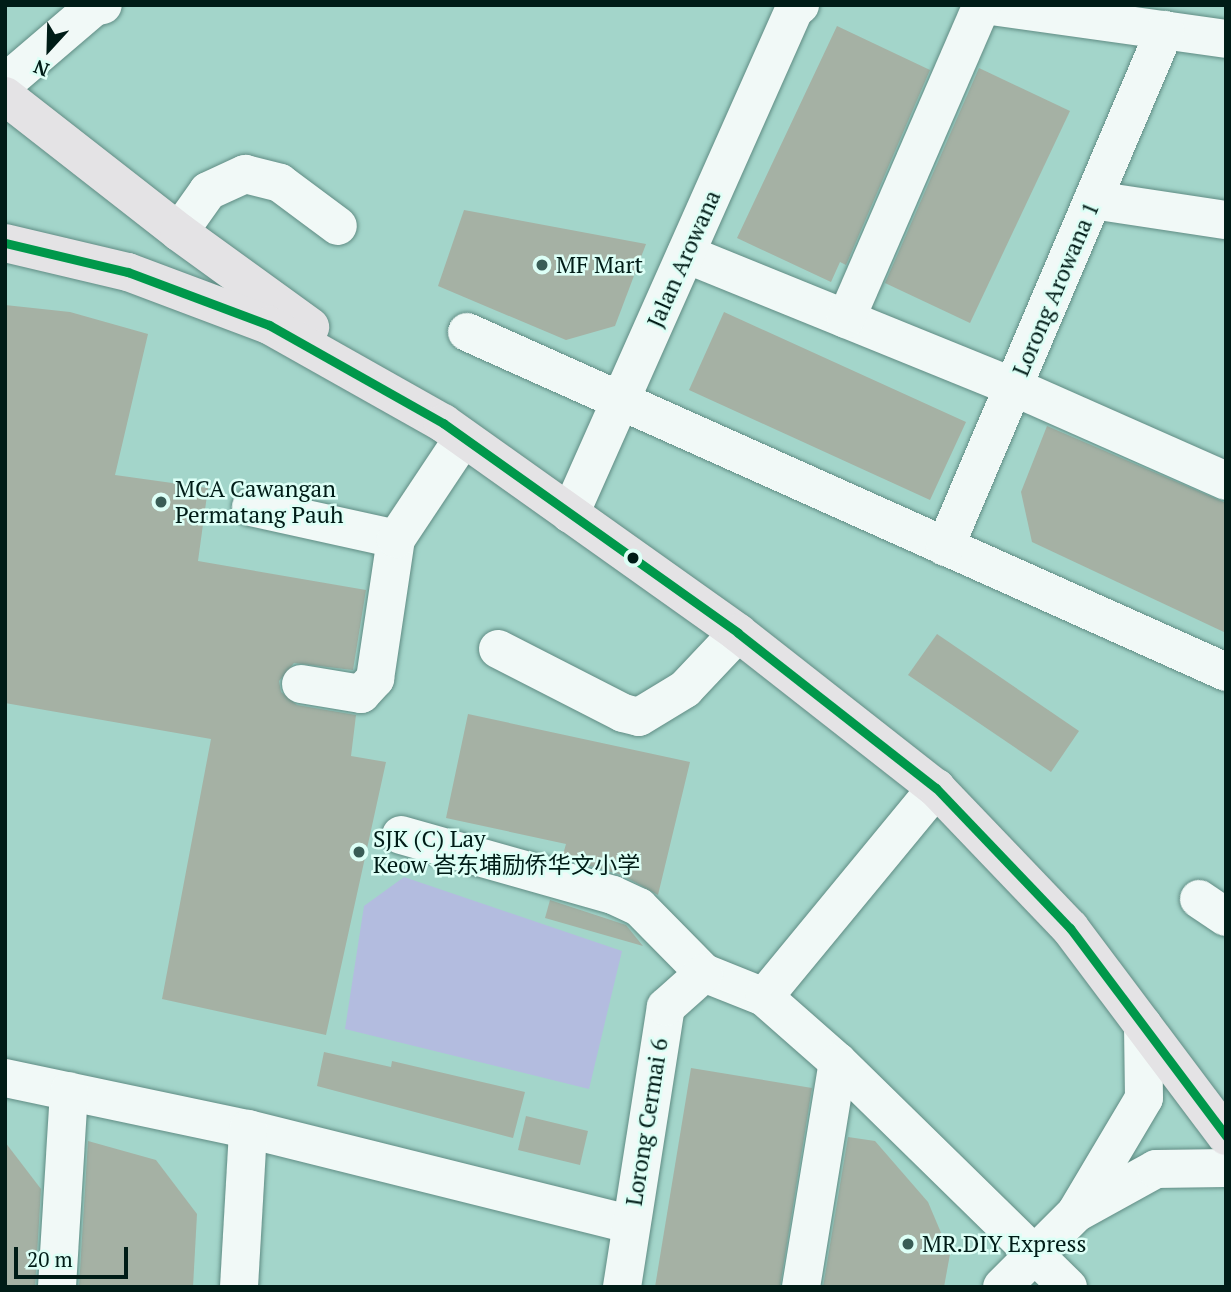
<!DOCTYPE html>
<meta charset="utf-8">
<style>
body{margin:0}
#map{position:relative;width:1231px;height:1292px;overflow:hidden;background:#a3d5ca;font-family:"PT Serif","Noto Sans SC",serif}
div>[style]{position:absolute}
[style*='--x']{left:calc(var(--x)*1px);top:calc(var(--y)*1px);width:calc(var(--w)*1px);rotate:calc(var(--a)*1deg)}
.green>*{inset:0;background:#b3bcdf}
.building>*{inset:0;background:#a5b1a4}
.roads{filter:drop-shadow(0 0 2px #608c84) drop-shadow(0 0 2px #608c84)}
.minor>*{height:38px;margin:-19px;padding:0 19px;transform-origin:19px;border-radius:19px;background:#f1f9f7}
.major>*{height:38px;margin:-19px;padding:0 19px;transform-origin:19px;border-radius:19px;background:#e4e3e5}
.bus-1>*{height:9px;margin:-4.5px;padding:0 4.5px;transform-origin:4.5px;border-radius:4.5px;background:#00984b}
.dots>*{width:19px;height:19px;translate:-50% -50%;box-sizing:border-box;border:4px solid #ddfff6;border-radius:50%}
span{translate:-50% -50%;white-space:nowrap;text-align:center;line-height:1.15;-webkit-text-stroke:5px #ddfff6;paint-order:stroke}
.street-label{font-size:23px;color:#001c17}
.poi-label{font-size:23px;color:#001c17}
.left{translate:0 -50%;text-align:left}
.frame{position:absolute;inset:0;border:7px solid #001c17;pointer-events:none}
.north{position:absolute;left:14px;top:14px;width:70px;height:70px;-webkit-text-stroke:5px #ddfff6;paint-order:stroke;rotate:202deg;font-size:19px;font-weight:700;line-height:28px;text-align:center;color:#001c17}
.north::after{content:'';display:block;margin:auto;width:24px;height:32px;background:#001c17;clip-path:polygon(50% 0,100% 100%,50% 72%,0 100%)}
.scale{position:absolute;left:14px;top:1247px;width:114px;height:32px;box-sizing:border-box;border:4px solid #001c17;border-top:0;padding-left:9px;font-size:21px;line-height:24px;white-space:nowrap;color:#001c17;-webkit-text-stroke:5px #ddfff6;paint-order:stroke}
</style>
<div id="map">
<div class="green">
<i style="clip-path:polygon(404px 877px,622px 951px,589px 1089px,345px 1029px,364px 906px)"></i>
</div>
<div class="building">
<i style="clip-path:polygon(837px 26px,930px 70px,846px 265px,840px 262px,831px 282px,737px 238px)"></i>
<i style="clip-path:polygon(979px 68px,1070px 111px,970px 323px,885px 283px)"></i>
<i style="clip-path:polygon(464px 210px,646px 244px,615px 326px,566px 340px,438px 286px)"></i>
<i style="clip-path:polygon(5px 305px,70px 312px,148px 334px,115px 475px,208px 488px,198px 561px,366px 590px,353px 670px,294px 663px,279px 681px,281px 692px,297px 705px,356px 715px,351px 756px,386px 762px,326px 1035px,162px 999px,211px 739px,5px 703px)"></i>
<i style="clip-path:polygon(724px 312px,966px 422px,930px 500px,689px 390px)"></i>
<i style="clip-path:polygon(1047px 426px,1226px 503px,1226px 633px,1032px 542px,1021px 492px)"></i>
<i style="clip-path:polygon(937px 634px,1079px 731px,1051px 772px,908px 675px)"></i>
<i style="clip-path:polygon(468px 714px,690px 762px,658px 895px,622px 875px,562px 858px,566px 844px,446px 818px)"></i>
<i style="clip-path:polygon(550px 900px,626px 925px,643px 946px,545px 918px)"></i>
<i style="clip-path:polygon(324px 1052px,391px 1067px,392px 1061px,525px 1092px,513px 1138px,317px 1086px)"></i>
<i style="clip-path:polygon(691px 1068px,812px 1088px,780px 1287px,655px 1287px)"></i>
<i style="clip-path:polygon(526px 1116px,588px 1131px,580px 1165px,518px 1150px)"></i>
<i style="clip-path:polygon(848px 1137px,875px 1141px,928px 1202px,950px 1254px,944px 1287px,823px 1287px)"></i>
<i style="clip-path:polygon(88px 1141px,156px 1160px,197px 1214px,193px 1287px,79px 1287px)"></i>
<i style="clip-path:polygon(5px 1142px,41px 1189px,35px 1287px,5px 1287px)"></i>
</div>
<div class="roads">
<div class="minor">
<i style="--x:985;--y:5;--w:243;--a:8"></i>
<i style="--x:5;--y:83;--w:117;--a:-40.5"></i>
<i style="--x:94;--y:7;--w:9;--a:-13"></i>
<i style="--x:1093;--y:200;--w:134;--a:8.6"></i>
<i style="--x:179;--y:232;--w:50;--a:-54.7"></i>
<i style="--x:208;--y:191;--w:41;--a:-24.7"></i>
<i style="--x:245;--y:174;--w:36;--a:14"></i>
<i style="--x:280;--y:183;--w:72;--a:36.6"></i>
<i style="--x:686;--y:254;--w:354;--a:22.1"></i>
<i style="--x:1014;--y:387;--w:232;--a:23.9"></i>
<i style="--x:846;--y:319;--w:342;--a:-66.6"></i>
<i style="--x:467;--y:332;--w:832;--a:24.13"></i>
<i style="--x:251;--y:507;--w:148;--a:12.4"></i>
<i style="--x:570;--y:514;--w:552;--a:-66.04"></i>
<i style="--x:794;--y:10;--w:8;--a:-40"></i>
<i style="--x:945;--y:547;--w:562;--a:-66.95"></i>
<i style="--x:498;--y:649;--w:140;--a:27.1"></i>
<i style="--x:623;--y:713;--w:16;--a:14"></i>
<i style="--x:639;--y:717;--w:54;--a:-31.3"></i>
<i style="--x:685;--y:689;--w:77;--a:-46.6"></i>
<i style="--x:301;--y:684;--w:61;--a:9.5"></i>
<i style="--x:361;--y:694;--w:21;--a:-47"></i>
<i style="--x:375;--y:679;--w:142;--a:-81.5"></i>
<i style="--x:396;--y:539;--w:121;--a:-56.4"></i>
<i style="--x:401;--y:835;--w:220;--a:15.8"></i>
<i style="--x:613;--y:895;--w:29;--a:25"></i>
<i style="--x:639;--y:907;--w:93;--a:45.4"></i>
<i style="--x:704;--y:973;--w:65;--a:21.8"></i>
<i style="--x:764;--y:997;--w:98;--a:41.3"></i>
<i style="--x:838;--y:1062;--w:322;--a:44.4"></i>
<i style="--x:1199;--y:899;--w:32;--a:34"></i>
<i style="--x:764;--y:997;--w:271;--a:-50.5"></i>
<i style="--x:5;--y:1078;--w:248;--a:11.9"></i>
<i style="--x:248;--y:1129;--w:394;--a:14"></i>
<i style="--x:1077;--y:1211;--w:131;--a:-59.3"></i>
<i style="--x:1144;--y:1098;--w:73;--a:-90.8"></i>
<i style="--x:57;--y:1287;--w:196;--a:-86.5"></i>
<i style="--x:239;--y:1287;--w:158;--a:-86.7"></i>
<i style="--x:622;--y:1287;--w:283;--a:-81.1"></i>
<i style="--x:666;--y:1007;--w:51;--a:-41.8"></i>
<i style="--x:801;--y:1287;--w:228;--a:-80.7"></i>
<i style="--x:1002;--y:1287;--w:105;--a:-45"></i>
<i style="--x:1076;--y:1213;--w:91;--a:-28.8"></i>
<i style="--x:1156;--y:1169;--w:70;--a:-0.8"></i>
</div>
<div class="major">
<i style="--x:5;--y:96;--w:221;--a:38"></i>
<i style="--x:179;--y:232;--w:162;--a:35.9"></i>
<i style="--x:5;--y:243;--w:126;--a:13.3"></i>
<i style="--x:128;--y:272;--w:151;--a:20.6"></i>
<i style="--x:269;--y:325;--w:200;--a:29.4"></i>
<i style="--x:443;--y:423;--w:362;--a:35.4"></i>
<i style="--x:738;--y:633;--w:251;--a:38.1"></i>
<i style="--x:936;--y:788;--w:194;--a:46.3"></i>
<i style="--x:1070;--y:928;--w:260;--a:53.1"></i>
</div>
</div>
<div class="bus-1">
<i style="--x:5;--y:243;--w:126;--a:13.3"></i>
<i style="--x:128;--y:272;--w:151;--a:20.6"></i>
<i style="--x:269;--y:325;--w:200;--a:29.4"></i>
<i style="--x:443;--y:423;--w:362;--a:35.4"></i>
<i style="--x:738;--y:633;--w:251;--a:38.1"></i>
<i style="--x:936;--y:788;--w:194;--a:46.3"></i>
<i style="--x:1070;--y:928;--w:260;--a:53.1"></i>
</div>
<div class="dots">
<i style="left:542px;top:265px;background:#395d56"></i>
<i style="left:161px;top:502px;background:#395d56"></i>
<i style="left:633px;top:558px;background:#001c17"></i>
<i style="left:359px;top:852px;background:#395d56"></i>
<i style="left:908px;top:1244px;background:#395d56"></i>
</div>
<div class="street-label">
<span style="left:684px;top:259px;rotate:-66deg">Jalan Arowana</span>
<span style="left:1056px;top:289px;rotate:-67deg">Lorong Arowana 1</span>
<span style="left:647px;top:1122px;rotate:-81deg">Lorong Cermai 6</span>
</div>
<div class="poi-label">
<span class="left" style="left:556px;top:265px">MF Mart</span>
<span class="left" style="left:175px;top:502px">MCA Cawangan<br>Permatang Pauh</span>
<span class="left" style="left:373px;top:852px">SJK (C) Lay<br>Keow 峇东埔励侨华文小学</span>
<span class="left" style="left:922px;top:1244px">MR.DIY Express</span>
</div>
<div class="frame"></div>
<div class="north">N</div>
<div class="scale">20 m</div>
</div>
